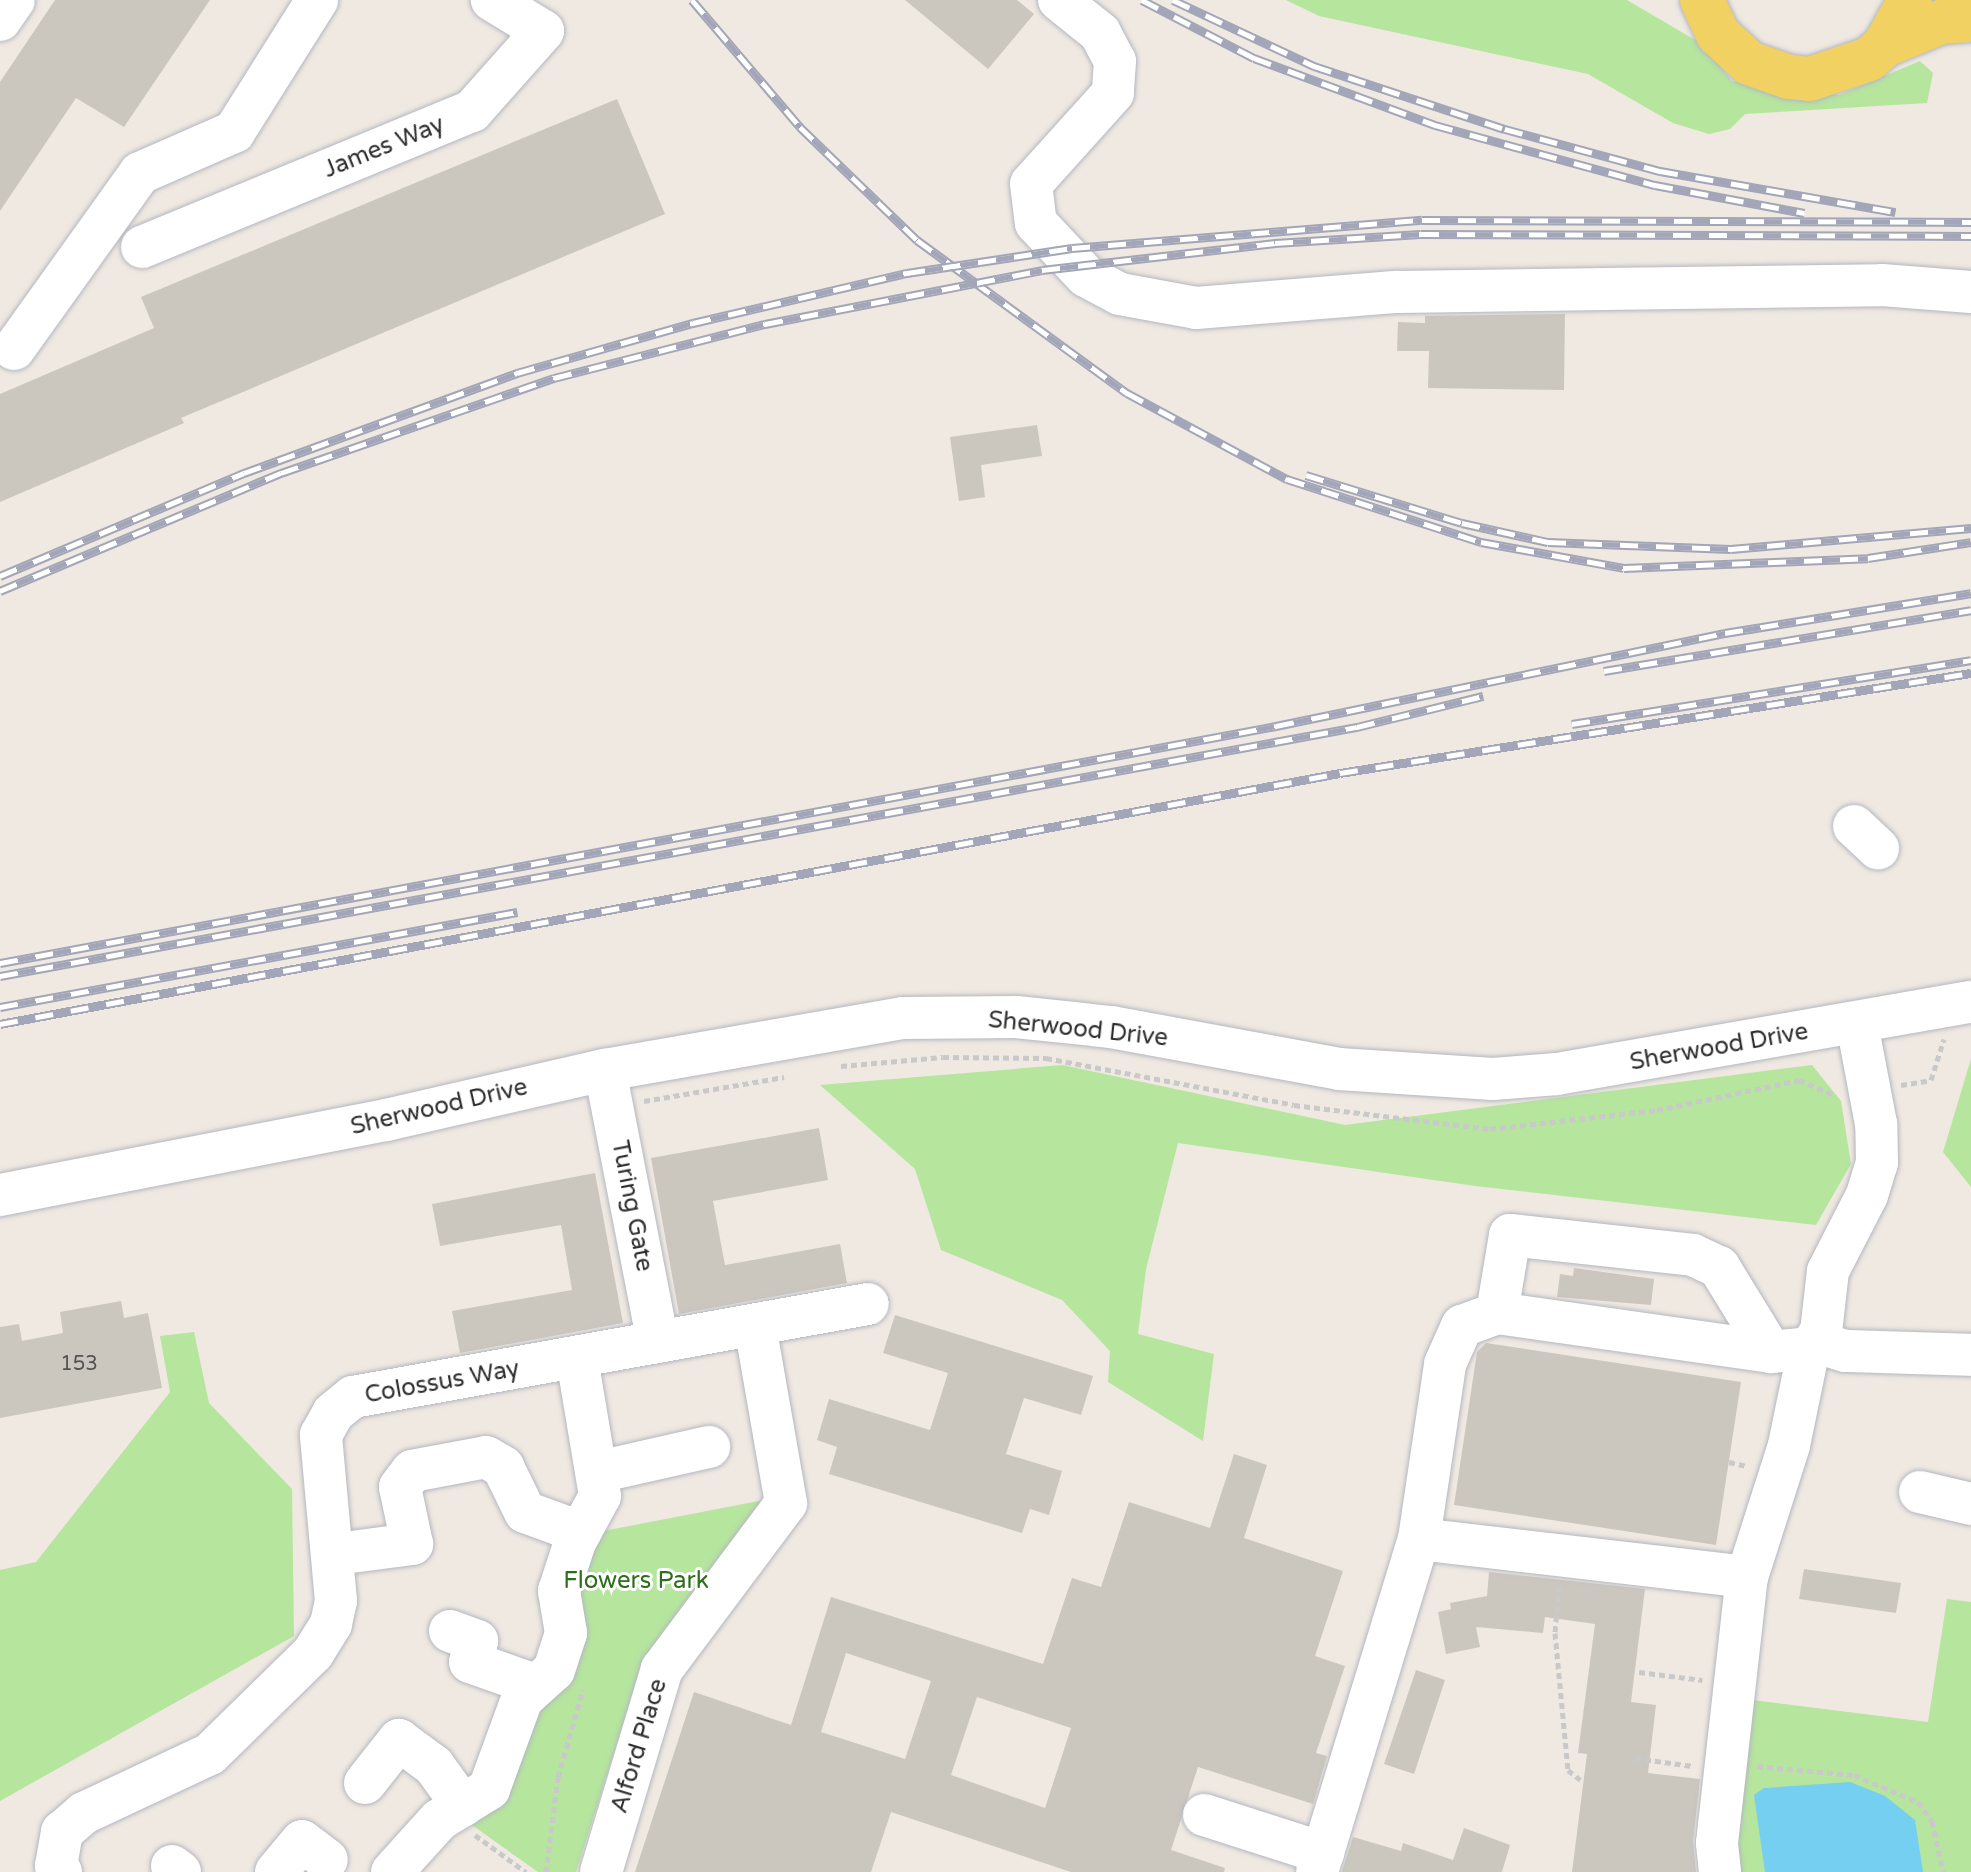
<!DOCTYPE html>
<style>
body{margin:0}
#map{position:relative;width:1971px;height:1872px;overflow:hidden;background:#efe9e1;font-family:"Varela Round",sans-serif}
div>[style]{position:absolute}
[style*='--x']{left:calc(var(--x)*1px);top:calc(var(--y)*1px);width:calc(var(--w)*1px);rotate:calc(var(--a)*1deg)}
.green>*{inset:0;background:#b6e59e}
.water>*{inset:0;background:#75cff0}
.building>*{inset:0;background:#cbc7bf}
.path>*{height:5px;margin-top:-2.5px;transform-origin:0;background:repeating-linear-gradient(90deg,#c9c9c9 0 6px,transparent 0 10px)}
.roads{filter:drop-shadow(0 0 2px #b4b7c1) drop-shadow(0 0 2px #b4b7c1)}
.minor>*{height:42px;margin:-21px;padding:0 21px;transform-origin:21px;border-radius:21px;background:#fff}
.major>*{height:44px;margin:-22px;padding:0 22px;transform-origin:22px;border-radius:22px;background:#f2d163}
.rail>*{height:9px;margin-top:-4.5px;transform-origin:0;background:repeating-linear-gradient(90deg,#fff 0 18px,#a3a6b8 0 36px);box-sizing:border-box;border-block:2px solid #a3a6b8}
span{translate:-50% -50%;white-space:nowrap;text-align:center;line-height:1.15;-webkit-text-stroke:6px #fff;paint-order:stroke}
.number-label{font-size:20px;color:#555452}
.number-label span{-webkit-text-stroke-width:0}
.street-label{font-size:24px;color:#2e2e2e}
.park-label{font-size:24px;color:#2c6e1b}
</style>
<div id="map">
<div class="green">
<i style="clip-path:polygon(1286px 0,1627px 0,1702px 44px,1732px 81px,1839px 95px,1920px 61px,1933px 73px,1927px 103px,1745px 114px,1730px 129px,1709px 134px,1673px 123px,1588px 74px,1319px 16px)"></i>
<i style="clip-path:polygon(1971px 1059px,1971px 1187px,1943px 1152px)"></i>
<i style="clip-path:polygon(1062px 1065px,1345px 1125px,1812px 1065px,1841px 1101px,1851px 1164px,1816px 1225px,1475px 1186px,1178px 1143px,1146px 1269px,1138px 1334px,1214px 1354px,1203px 1441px,1108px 1382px,1110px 1351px,1062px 1300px,941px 1250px,915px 1169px,820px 1085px)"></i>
<i style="clip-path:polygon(194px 1332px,209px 1403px,292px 1489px,294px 1636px,0 1801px,0 1570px,36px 1562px,170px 1392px,160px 1336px)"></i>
<i style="clip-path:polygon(769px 1499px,643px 1662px,576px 1872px,538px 1872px,469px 1823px,576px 1589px,593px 1533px)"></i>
<i style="clip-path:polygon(1947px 1599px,1971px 1602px,1971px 1872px,1727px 1872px,1745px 1699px,1928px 1722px)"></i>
</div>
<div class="water">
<i style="clip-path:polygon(1850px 1782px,1885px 1796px,1915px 1820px,1923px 1872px,1765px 1872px,1754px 1795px,1764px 1788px)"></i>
</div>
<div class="building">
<i style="clip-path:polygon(55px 0,210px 0,124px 127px,76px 98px,0 211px,0 82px)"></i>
<i style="clip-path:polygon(905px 0,1017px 0,1034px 14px,988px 69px)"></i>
<i style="clip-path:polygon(617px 99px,665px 214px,181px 418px,184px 423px,0 502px,0 394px,154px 328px,141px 297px)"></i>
<i style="clip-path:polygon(1565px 314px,1564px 390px,1428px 388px,1429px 351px,1397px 351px,1398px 322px,1425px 323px,1425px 316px)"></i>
<i style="clip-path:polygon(1037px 425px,1042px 456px,981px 465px,985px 497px,959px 501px,950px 437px)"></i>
<i style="clip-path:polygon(819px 1128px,828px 1180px,713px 1201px,725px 1265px,840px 1244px,847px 1283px,679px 1314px,651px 1158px)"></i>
<i style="clip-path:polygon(595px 1173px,623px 1323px,460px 1353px,452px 1311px,572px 1290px,561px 1225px,440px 1246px,432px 1204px)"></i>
<i style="clip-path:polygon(1574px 1268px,1654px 1279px,1651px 1305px,1557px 1297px,1560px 1274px,1573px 1276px)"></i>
<i style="clip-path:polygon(121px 1301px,124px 1318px,148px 1313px,162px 1388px,0 1418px,0 1327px,19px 1324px,22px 1341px,63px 1333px,60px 1312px)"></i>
<i style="clip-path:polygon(895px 1315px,1093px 1376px,1081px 1415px,1024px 1398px,1006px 1454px,1062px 1471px,1049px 1515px,1030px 1509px,1022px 1533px,829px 1474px,837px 1447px,817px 1440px,829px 1399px,930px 1430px,948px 1373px,883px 1353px)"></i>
<i style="clip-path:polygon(1486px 1343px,1741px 1382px,1716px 1545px,1454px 1505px,1477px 1352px)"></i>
<i style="clip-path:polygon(evenodd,1234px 1454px,1267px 1465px,1244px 1538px,1343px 1571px,1315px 1656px,1345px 1666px,1316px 1753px,1327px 1756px,1313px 1804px,1198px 1767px,1171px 1850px,1225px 1868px,1224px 1872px,1071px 1872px,891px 1812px,871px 1872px,635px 1872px,694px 1692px,791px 1725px,831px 1597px,1043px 1664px,1072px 1578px,1101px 1587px,1129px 1502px,1210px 1528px,1234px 1454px,846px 1653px,931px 1681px,905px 1759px,821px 1732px,846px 1653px,1234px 1454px,977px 1697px,1071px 1728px,1045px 1808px,951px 1775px,977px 1697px)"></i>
<i style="clip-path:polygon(1804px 1569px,1901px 1583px,1896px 1613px,1799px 1599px)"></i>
<i style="clip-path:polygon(1489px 1572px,1645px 1589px,1631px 1702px,1656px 1705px,1648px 1773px,1700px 1779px,1693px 1841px,1696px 1872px,1572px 1872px,1587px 1754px,1578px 1753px,1595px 1624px,1545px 1617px,1543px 1633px,1476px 1627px,1480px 1647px,1446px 1654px,1438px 1612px,1451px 1609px,1450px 1603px,1487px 1596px)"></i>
<i style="clip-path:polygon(1416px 1670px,1445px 1680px,1414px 1774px,1384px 1764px)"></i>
<i style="clip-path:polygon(1464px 1828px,1510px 1845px,1502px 1872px,1342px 1872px,1353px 1837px,1401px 1851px,1403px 1843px,1453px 1860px)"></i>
</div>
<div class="path">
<i style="--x:841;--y:1066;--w:102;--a:-5"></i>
<i style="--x:943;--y:1057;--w:103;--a:0.6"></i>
<i style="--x:1046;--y:1058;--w:252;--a:10.7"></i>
<i style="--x:1294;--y:1105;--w:197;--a:7"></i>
<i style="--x:1490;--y:1129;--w:168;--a:-6.5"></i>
<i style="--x:1657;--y:1110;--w:145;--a:-11.9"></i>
<i style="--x:1799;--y:1080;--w:40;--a:23.4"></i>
<i style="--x:1901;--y:1085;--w:30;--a:-9"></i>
<i style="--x:1931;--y:1080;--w:43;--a:-72.4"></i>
<i style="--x:644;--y:1101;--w:142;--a:-9.7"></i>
<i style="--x:1729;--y:1462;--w:18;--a:13"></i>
<i style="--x:1559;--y:1586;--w:47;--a:94.9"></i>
<i style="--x:1555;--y:1633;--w:138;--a:84.6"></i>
<i style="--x:1568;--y:1770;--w:16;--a:38"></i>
<i style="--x:1639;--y:1672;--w:64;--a:7.2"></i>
<i style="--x:1635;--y:1758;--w:58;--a:8"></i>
<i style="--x:1757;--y:1766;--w:97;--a:5.3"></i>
<i style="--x:1854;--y:1775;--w:69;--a:22.9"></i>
<i style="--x:1918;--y:1802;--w:24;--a:54"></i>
<i style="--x:1932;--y:1821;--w:52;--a:77.8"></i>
<i style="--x:475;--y:1835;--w:63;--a:36"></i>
<i style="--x:546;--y:1872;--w:96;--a:-82.8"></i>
<i style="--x:558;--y:1777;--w:91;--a:-74.1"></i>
</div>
<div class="roads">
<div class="minor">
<i style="--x:1059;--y:0;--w:53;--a:38.8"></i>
<i style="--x:1100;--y:33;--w:32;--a:62"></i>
<i style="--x:1115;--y:61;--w:32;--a:94"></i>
<i style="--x:1113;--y:93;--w:122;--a:132"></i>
<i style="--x:1031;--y:184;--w:39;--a:83"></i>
<i style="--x:1036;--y:223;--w:73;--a:46.7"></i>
<i style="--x:1086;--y:276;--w:38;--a:28"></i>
<i style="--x:1120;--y:294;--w:77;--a:10.4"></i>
<i style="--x:1196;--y:308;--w:202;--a:-4.6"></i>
<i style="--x:1397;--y:292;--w:485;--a:-0.8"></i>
<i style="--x:1882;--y:285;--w:89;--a:4.5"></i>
<i style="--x:0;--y:20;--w:24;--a:-55"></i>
<i style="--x:142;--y:247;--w:357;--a:-22.4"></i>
<i style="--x:472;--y:111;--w:107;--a:-48.4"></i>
<i style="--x:543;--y:31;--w:60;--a:-148.7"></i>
<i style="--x:14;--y:349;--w:216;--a:-54.4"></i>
<i style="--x:140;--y:173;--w:103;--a:-23.6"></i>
<i style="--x:234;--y:132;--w:156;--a:-57.8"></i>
<i style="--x:1854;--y:826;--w:33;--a:43"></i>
<i style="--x:605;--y:1070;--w:277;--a:79"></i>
<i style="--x:0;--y:1195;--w:393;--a:-11"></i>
<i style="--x:386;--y:1120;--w:225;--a:-12.9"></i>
<i style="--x:605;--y:1070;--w:303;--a:-9.9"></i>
<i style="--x:903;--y:1018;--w:113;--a:-0.5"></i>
<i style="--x:1016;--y:1017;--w:96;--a:6"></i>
<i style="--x:1111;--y:1027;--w:232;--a:10.4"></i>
<i style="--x:1339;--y:1069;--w:154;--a:3.7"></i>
<i style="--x:1493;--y:1079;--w:64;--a:-4.5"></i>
<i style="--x:1557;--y:1074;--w:420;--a:-9.9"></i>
<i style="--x:1497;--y:1313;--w:79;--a:-80.5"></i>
<i style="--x:1510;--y:1235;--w:184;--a:6.2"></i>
<i style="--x:1693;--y:1255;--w:29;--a:25"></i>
<i style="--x:1719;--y:1267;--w:100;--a:58.5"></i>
<i style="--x:1816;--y:1342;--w:31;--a:17"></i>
<i style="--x:1846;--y:1351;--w:125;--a:1.8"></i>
<i style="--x:598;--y:1472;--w:114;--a:-12.7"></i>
<i style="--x:1920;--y:1492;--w:52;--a:13.2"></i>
<i style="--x:1419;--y:1539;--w:330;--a:6.6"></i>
<i style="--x:336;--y:1554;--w:77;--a:-7.5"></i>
<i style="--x:412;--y:1544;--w:58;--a:-101.9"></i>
<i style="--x:400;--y:1487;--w:20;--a:-53"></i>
<i style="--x:412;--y:1471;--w:75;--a:-10.7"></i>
<i style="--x:486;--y:1457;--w:20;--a:30"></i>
<i style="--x:503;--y:1467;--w:50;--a:63.9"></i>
<i style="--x:525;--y:1512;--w:59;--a:20"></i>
<i style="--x:450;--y:1631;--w:29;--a:20"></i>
<i style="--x:477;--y:1641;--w:22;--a:108"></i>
<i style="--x:470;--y:1662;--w:69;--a:19.5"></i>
<i style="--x:365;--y:1783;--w:55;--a:-51.7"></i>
<i style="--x:399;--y:1740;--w:44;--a:36.6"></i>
<i style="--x:434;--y:1766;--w:49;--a:54.1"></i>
<i style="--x:1204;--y:1815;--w:125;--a:17.7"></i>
<i style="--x:172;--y:1866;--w:10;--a:37"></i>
<i style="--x:61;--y:1872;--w:8;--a:-130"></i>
<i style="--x:56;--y:1866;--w:35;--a:-80"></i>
<i style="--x:62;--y:1832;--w:29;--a:-41"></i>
<i style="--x:84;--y:1813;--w:139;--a:-25.1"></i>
<i style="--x:210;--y:1754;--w:144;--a:-44.4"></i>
<i style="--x:313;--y:1653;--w:34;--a:-58"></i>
<i style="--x:331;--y:1624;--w:24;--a:-78"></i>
<i style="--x:336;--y:1601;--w:167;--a:-95.2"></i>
<i style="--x:321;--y:1435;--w:25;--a:-61"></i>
<i style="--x:333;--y:1413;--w:26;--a:-39"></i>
<i style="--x:353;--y:1397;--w:523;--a:-10.24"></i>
<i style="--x:276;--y:1872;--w:40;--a:-50"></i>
<i style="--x:302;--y:1841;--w:31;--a:37"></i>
<i style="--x:392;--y:1872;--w:70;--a:-47.9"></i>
<i style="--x:439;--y:1820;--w:59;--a:-31.8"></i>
<i style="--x:489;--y:1789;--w:96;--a:-69.9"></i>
<i style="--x:522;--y:1699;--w:43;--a:-42.2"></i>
<i style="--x:554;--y:1670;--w:39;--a:-72"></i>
<i style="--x:566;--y:1633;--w:43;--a:-99.5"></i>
<i style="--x:559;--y:1591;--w:52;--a:-71.9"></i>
<i style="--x:575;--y:1542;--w:52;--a:-61.5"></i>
<i style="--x:600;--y:1496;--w:139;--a:-99.5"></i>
<i style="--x:601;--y:1872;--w:212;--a:-73.3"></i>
<i style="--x:662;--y:1669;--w:207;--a:-53.2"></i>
<i style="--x:786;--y:1503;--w:180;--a:-99.9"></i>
<i style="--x:1317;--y:1872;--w:348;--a:-73"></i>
<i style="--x:1419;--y:1539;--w:177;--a:-81.5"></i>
<i style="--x:1445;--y:1364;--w:42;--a:-65.9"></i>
<i style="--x:1462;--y:1326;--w:37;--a:-20"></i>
<i style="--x:1497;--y:1313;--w:277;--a:8.1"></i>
<i style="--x:1771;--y:1352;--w:38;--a:-6"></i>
<i style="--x:1720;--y:1872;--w:29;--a:-96"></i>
<i style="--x:1717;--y:1843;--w:268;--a:-83.6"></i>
<i style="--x:1747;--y:1577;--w:139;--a:-72.3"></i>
<i style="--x:1789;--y:1445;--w:99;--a:-78.3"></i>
<i style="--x:1809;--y:1348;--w:20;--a:-53"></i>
<i style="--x:1821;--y:1332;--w:61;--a:-83.5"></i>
<i style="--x:1828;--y:1271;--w:85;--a:-62.8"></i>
<i style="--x:1867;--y:1195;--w:34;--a:-73"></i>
<i style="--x:1877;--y:1163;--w:39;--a:-91"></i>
<i style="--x:1876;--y:1124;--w:103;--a:-100.7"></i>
</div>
<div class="major">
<i style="--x:1702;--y:0;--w:38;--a:65"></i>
<i style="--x:1718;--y:34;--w:42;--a:43.1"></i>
<i style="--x:1749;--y:63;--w:42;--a:19.3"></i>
<i style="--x:1789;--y:77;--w:21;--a:5"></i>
<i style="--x:1810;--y:79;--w:62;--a:-18.7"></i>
<i style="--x:1869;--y:59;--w:21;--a:-41"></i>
<i style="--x:1885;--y:45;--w:51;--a:-60.9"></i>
<i style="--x:1885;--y:45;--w:61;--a:-22.3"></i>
<i style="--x:1941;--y:22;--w:30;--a:-4"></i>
</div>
</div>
<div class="rail">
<i style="--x:692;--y:0;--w:167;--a:49.6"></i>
<i style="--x:800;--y:127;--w:163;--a:44"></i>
<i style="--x:917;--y:240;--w:260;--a:36.1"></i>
<i style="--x:1127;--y:393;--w:182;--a:28.3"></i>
<i style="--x:1287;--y:479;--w:204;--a:18"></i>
<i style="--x:1481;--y:542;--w:145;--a:10.3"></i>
<i style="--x:1624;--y:568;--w:244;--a:-2.3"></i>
<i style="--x:1868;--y:558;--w:104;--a:-8.8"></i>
<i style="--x:1142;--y:0;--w:126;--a:27.4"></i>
<i style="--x:1254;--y:58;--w:193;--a:20.3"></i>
<i style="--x:1435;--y:125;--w:228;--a:15.3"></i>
<i style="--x:1655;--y:185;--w:152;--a:10.6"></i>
<i style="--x:1173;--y:0;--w:156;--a:25.1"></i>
<i style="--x:1314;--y:66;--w:201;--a:18.3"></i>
<i style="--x:1505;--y:129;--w:161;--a:15.2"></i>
<i style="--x:1660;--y:171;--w:239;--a:9.9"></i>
<i style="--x:1306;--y:475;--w:163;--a:17.1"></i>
<i style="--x:1462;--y:523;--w:88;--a:12.5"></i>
<i style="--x:1548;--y:542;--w:183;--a:2.2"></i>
<i style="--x:1731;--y:549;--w:241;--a:-5"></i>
<i style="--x:0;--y:576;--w:265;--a:-22.9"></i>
<i style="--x:244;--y:473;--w:291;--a:-20.1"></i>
<i style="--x:517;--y:373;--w:183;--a:-15.9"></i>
<i style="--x:693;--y:323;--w:220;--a:-13.2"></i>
<i style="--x:907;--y:273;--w:167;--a:-8.6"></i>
<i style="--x:1072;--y:248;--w:351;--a:-4.6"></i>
<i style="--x:1422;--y:220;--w:549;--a:0.21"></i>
<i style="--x:0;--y:591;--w:305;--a:-22.8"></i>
<i style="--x:281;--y:473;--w:289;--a:-19.2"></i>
<i style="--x:554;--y:378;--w:218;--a:-14.4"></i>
<i style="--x:765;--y:324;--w:282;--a:-11"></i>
<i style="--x:1042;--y:270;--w:235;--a:-6.6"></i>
<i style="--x:1275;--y:243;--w:146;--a:-3.5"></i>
<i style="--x:1421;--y:234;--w:550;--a:0.21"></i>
<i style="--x:1604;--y:671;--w:372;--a:-9.4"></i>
<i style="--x:1572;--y:724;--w:404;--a:-9.1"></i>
<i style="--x:0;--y:963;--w:1298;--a:-10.52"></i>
<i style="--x:1276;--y:726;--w:459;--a:-11.7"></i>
<i style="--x:1725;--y:633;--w:249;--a:-9.2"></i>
<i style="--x:0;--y:976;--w:1380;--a:-10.4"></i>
<i style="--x:1357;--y:727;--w:130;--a:-13.8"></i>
<i style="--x:0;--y:1007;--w:526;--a:-10.41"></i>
<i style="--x:0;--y:1024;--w:1363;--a:-10.61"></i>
<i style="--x:1340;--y:773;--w:639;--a:-9.01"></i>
</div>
<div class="number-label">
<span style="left:79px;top:1364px">153</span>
</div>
<div class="street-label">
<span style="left:384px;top:147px;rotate:-22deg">James Way</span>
<span style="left:1078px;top:1029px;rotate:6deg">Sherwood Drive</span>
<span style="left:1719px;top:1047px;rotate:-10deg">Sherwood Drive</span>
<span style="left:439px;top:1107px;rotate:-13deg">Sherwood Drive</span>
<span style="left:632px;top:1206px;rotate:79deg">Turing Gate</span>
<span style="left:442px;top:1382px;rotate:-10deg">Colossus Way</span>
<span style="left:639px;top:1746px;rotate:-73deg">Alford Place</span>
</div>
<div class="park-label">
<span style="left:636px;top:1581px">Flowers Park</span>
</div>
</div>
